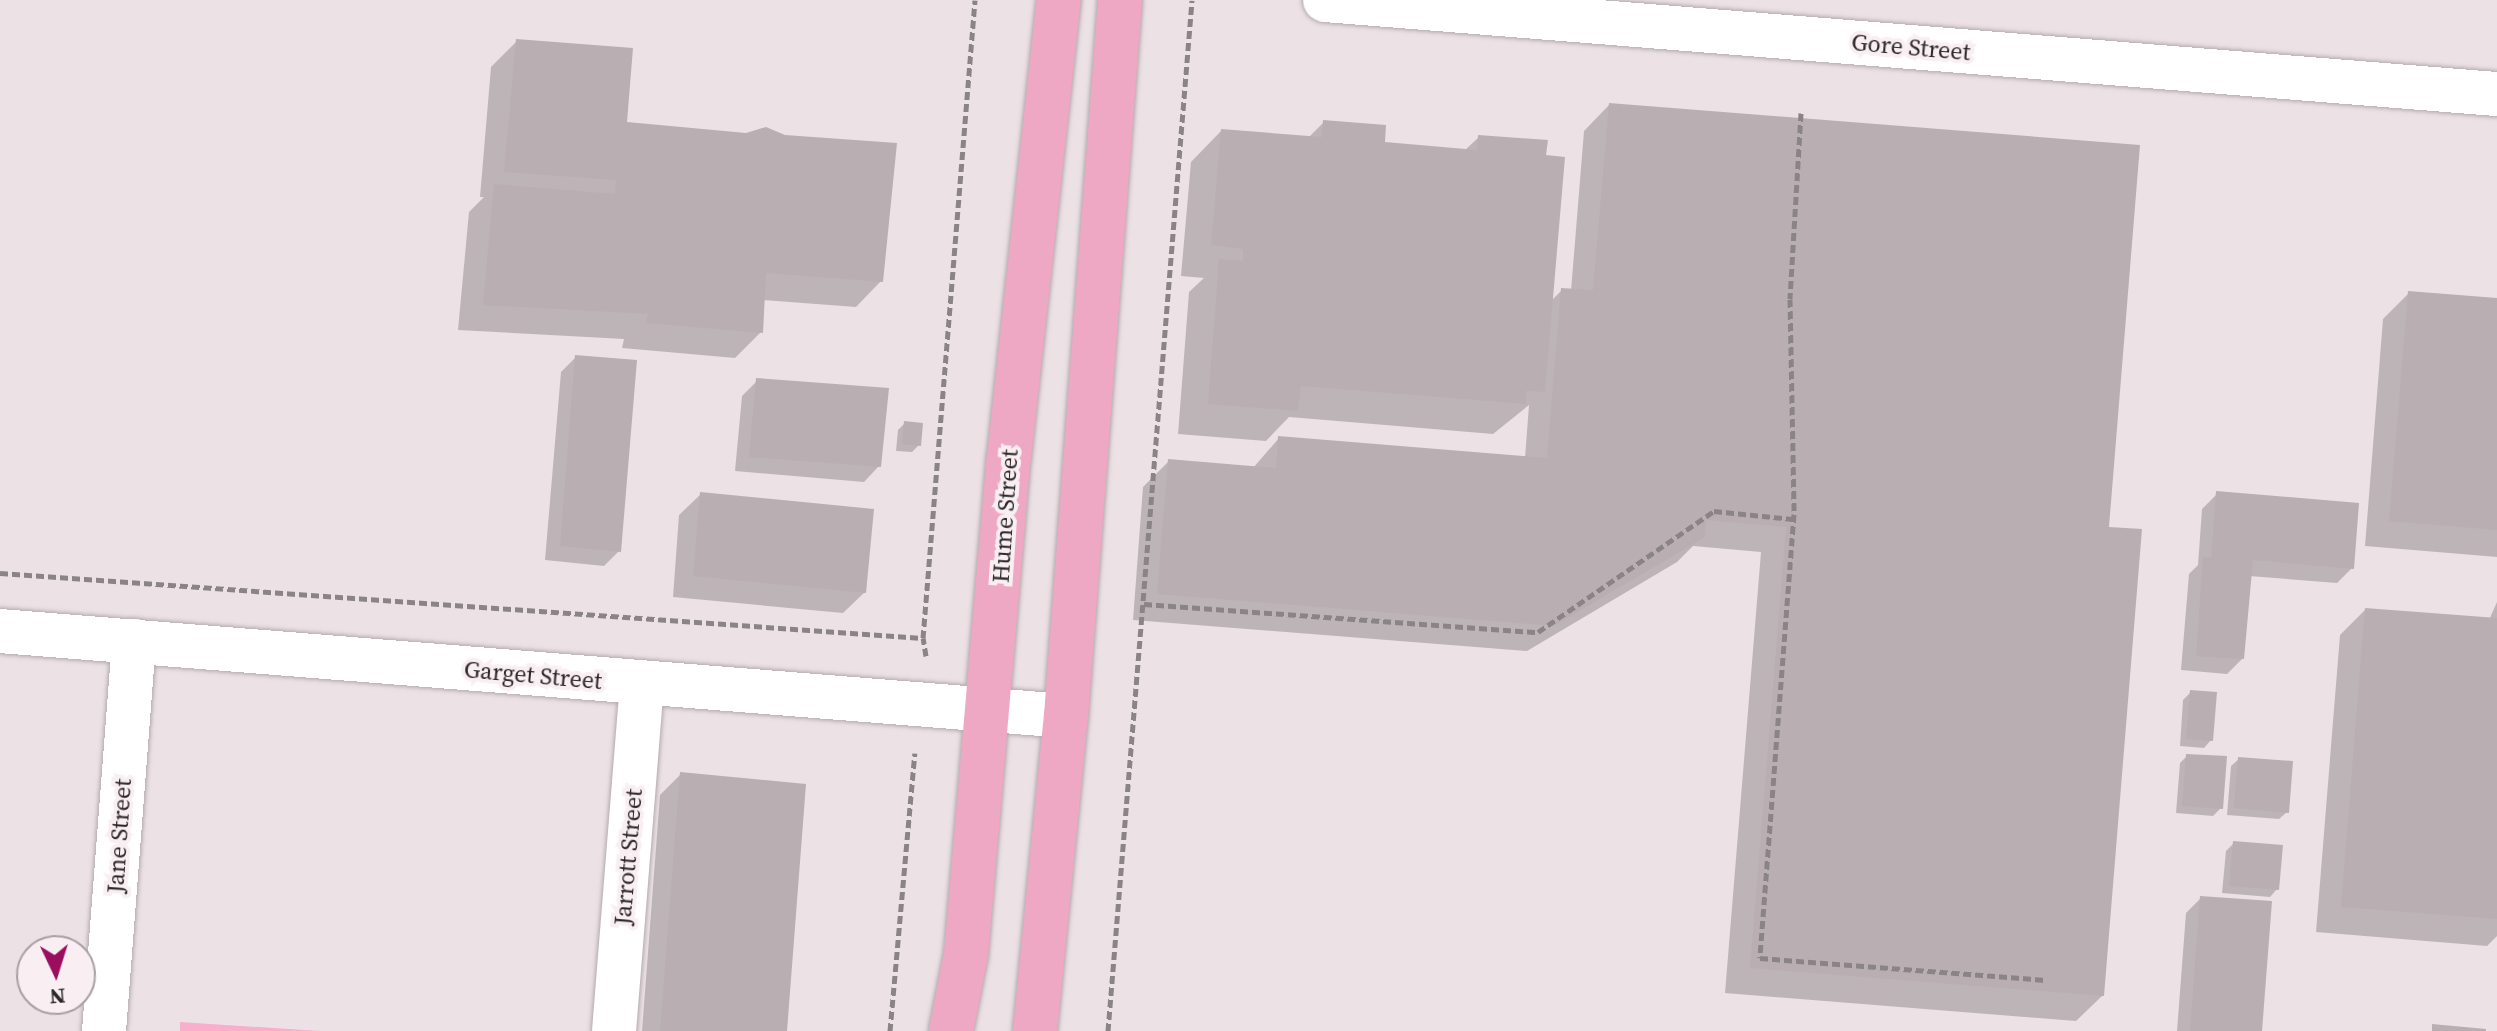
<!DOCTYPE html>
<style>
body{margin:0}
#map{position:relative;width:2497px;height:1031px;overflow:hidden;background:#ece2e5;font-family:"Source Serif 4",serif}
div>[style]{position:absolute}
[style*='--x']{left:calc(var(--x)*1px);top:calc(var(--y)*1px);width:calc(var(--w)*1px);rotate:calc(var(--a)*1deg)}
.green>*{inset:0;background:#f9aecb}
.shadow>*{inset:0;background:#0003}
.building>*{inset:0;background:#b9afb3}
.path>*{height:5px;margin-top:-2.5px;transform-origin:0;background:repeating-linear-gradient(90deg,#8b8486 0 8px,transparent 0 12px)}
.roads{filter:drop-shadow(0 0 2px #b4aaae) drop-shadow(0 0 2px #b4aaae)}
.minor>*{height:44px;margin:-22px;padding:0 22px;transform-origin:22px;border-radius:22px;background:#fff}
.highway>*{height:44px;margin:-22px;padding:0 22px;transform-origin:22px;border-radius:22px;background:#efa8c4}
span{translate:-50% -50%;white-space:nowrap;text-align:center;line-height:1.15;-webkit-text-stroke:8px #f9eff3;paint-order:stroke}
.street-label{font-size:24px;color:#2b2729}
.north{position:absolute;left:16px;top:935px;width:80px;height:80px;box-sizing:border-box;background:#f9eff3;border:2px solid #a79fa2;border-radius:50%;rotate:176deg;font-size:22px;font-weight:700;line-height:32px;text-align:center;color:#2b2729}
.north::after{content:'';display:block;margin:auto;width:28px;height:36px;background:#9b0d5d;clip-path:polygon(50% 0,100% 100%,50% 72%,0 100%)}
</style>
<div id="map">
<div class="green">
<i style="clip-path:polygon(180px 1022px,320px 1031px,180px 1031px)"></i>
</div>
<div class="shadow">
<i style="clip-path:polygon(517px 41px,625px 124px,881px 281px,856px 307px,763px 300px,761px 332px,735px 358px,622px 348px,624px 339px,458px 330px,469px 212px,484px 197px,480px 197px,491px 67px)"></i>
<i style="clip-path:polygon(1609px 105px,2106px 529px,2102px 996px,2076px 1021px,1725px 993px,1761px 552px,1693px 546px,1677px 562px,1527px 651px,1133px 620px,1143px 487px,1169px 461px,1253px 468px,1279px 438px,1525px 458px,1529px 405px,1493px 434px,1289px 417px,1266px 441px,1178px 434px,1189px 292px,1204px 278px,1181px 276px,1191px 162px,1221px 131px,1308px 138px,1324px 122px,1383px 144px,1464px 151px,1479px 137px,1551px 301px,1562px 290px,1571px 291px,1584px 131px)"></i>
<i style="clip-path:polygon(2409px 293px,2497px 300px,2497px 557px,2365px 546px,2383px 319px)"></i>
<i style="clip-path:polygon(576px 357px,619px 551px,604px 566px,545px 560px,561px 372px)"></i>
<i style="clip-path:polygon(757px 381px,879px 466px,864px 482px,735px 471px,742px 396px)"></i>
<i style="clip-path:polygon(905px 423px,919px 445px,912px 452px,896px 451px,898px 430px)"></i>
<i style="clip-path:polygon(701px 494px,865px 592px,843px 613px,673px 597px,679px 515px)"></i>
<i style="clip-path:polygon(2217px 494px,2352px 568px,2337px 583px,2249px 576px,2242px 659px,2227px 674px,2181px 670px,2189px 574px,2198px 565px,2202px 509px)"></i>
<i style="clip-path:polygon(2497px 602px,2497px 936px,2487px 946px,2316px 932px,2340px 635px,2365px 610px,2489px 620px)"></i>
<i style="clip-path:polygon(2191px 692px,2211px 740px,2204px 748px,2180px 746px,2183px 700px)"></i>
<i style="clip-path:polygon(2187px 756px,2221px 808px,2213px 816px,2176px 813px,2180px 763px)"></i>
<i style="clip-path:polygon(2239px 759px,2287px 812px,2279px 819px,2227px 815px,2231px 766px)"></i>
<i style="clip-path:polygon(681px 774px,785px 1031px,642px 1031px,660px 795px)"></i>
<i style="clip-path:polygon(2234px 843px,2277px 889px,2270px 897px,2222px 893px,2226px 851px)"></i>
<i style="clip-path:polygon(2201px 898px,2260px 1031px,2177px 1031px,2186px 913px)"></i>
</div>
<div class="building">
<i style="clip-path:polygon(516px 39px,633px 48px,627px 122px,746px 133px,766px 127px,785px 135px,897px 143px,883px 282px,766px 273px,763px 333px,646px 323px,648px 314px,483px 305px,494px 184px,615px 194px,616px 180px,504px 172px)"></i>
<i style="clip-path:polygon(1609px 103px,2140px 145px,2109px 527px,2142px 529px,2104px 996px,1750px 968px,1786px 527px,1706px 520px,1705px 537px,1554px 626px,1157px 594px,1168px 459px,1276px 468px,1278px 436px,1547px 458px,1561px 288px,1593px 290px)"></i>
<i style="clip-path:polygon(1323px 120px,1386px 125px,1385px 142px,1477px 150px,1478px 135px,1548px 140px,1546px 155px,1565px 157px,1545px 392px,1526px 391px,1526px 404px,1301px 386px,1298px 411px,1208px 404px,1219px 259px,1243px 261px,1243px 249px,1211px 245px,1221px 129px,1322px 137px)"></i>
<i style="clip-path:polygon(2408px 291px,2497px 298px,2497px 530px,2389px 521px)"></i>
<i style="clip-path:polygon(575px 355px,637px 360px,621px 552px,560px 546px)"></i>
<i style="clip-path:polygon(756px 378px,889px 388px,881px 467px,749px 457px)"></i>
<i style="clip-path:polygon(904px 421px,923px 423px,921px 446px,902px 444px)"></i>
<i style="clip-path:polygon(2216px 491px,2359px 503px,2354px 569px,2253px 560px,2244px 659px,2196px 656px,2203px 557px,2211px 558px)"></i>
<i style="clip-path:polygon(700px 492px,874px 509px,866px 593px,693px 576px)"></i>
<i style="clip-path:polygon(2365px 608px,2497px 618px,2497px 919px,2341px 907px)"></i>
<i style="clip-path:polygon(2190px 690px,2217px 692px,2213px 741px,2186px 739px)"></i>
<i style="clip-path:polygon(2186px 754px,2227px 756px,2223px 809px,2182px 806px)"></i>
<i style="clip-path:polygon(2238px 757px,2293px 761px,2289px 813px,2234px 808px)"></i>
<i style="clip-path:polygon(680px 772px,806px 784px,787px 1031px,660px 1031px)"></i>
<i style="clip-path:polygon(2233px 841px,2283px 845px,2279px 890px,2229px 886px)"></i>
<i style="clip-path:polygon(2200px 896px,2272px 901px,2262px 1031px,2190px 1031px)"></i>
<i style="clip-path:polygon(2432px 1024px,2486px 1029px,2486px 1031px,2432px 1031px)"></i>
</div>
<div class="path">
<i style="--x:1801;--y:113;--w:186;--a:93.4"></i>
<i style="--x:1790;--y:299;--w:215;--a:88.9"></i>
<i style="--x:1794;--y:514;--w:445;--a:94.4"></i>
<i style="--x:1760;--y:958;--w:286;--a:4.4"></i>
<i style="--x:0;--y:573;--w:925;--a:4.03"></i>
<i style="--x:1144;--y:604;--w:395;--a:4.1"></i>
<i style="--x:1538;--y:632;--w:214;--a:-34.5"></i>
<i style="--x:1714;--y:511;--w:79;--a:5.8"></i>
<i style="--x:926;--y:656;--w:18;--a:-99"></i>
<i style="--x:923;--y:638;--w:640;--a:-85.34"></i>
<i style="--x:890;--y:1031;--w:279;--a:-84.9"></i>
<i style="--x:1108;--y:1031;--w:1034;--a:-85.34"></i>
</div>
<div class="roads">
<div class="minor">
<i style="--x:1325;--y:0;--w:1176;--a:4.59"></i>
<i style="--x:0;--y:631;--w:1069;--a:4.56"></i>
<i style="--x:104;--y:1031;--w:391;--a:-85.6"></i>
<i style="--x:614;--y:1031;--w:348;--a:-85.4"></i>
</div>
<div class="highway">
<i style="--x:951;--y:1031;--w:78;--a:-79"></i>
<i style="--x:966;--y:954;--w:499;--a:-85.1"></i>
<i style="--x:1009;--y:457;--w:460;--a:-83.8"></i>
<i style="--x:1035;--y:1031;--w:317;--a:-84.4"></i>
<i style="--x:1066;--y:716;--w:718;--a:-85.69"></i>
</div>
</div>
<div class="street-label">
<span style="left:1911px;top:47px;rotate:5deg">Gore Street</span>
<span style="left:1005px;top:516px;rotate:-86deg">Hume Street</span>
<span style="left:533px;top:675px;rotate:5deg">Garget Street</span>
<span style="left:119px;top:836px;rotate:-86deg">Jane Street</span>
<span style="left:628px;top:857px;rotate:-85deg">Jarrott Street</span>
</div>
<div class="north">N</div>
</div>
